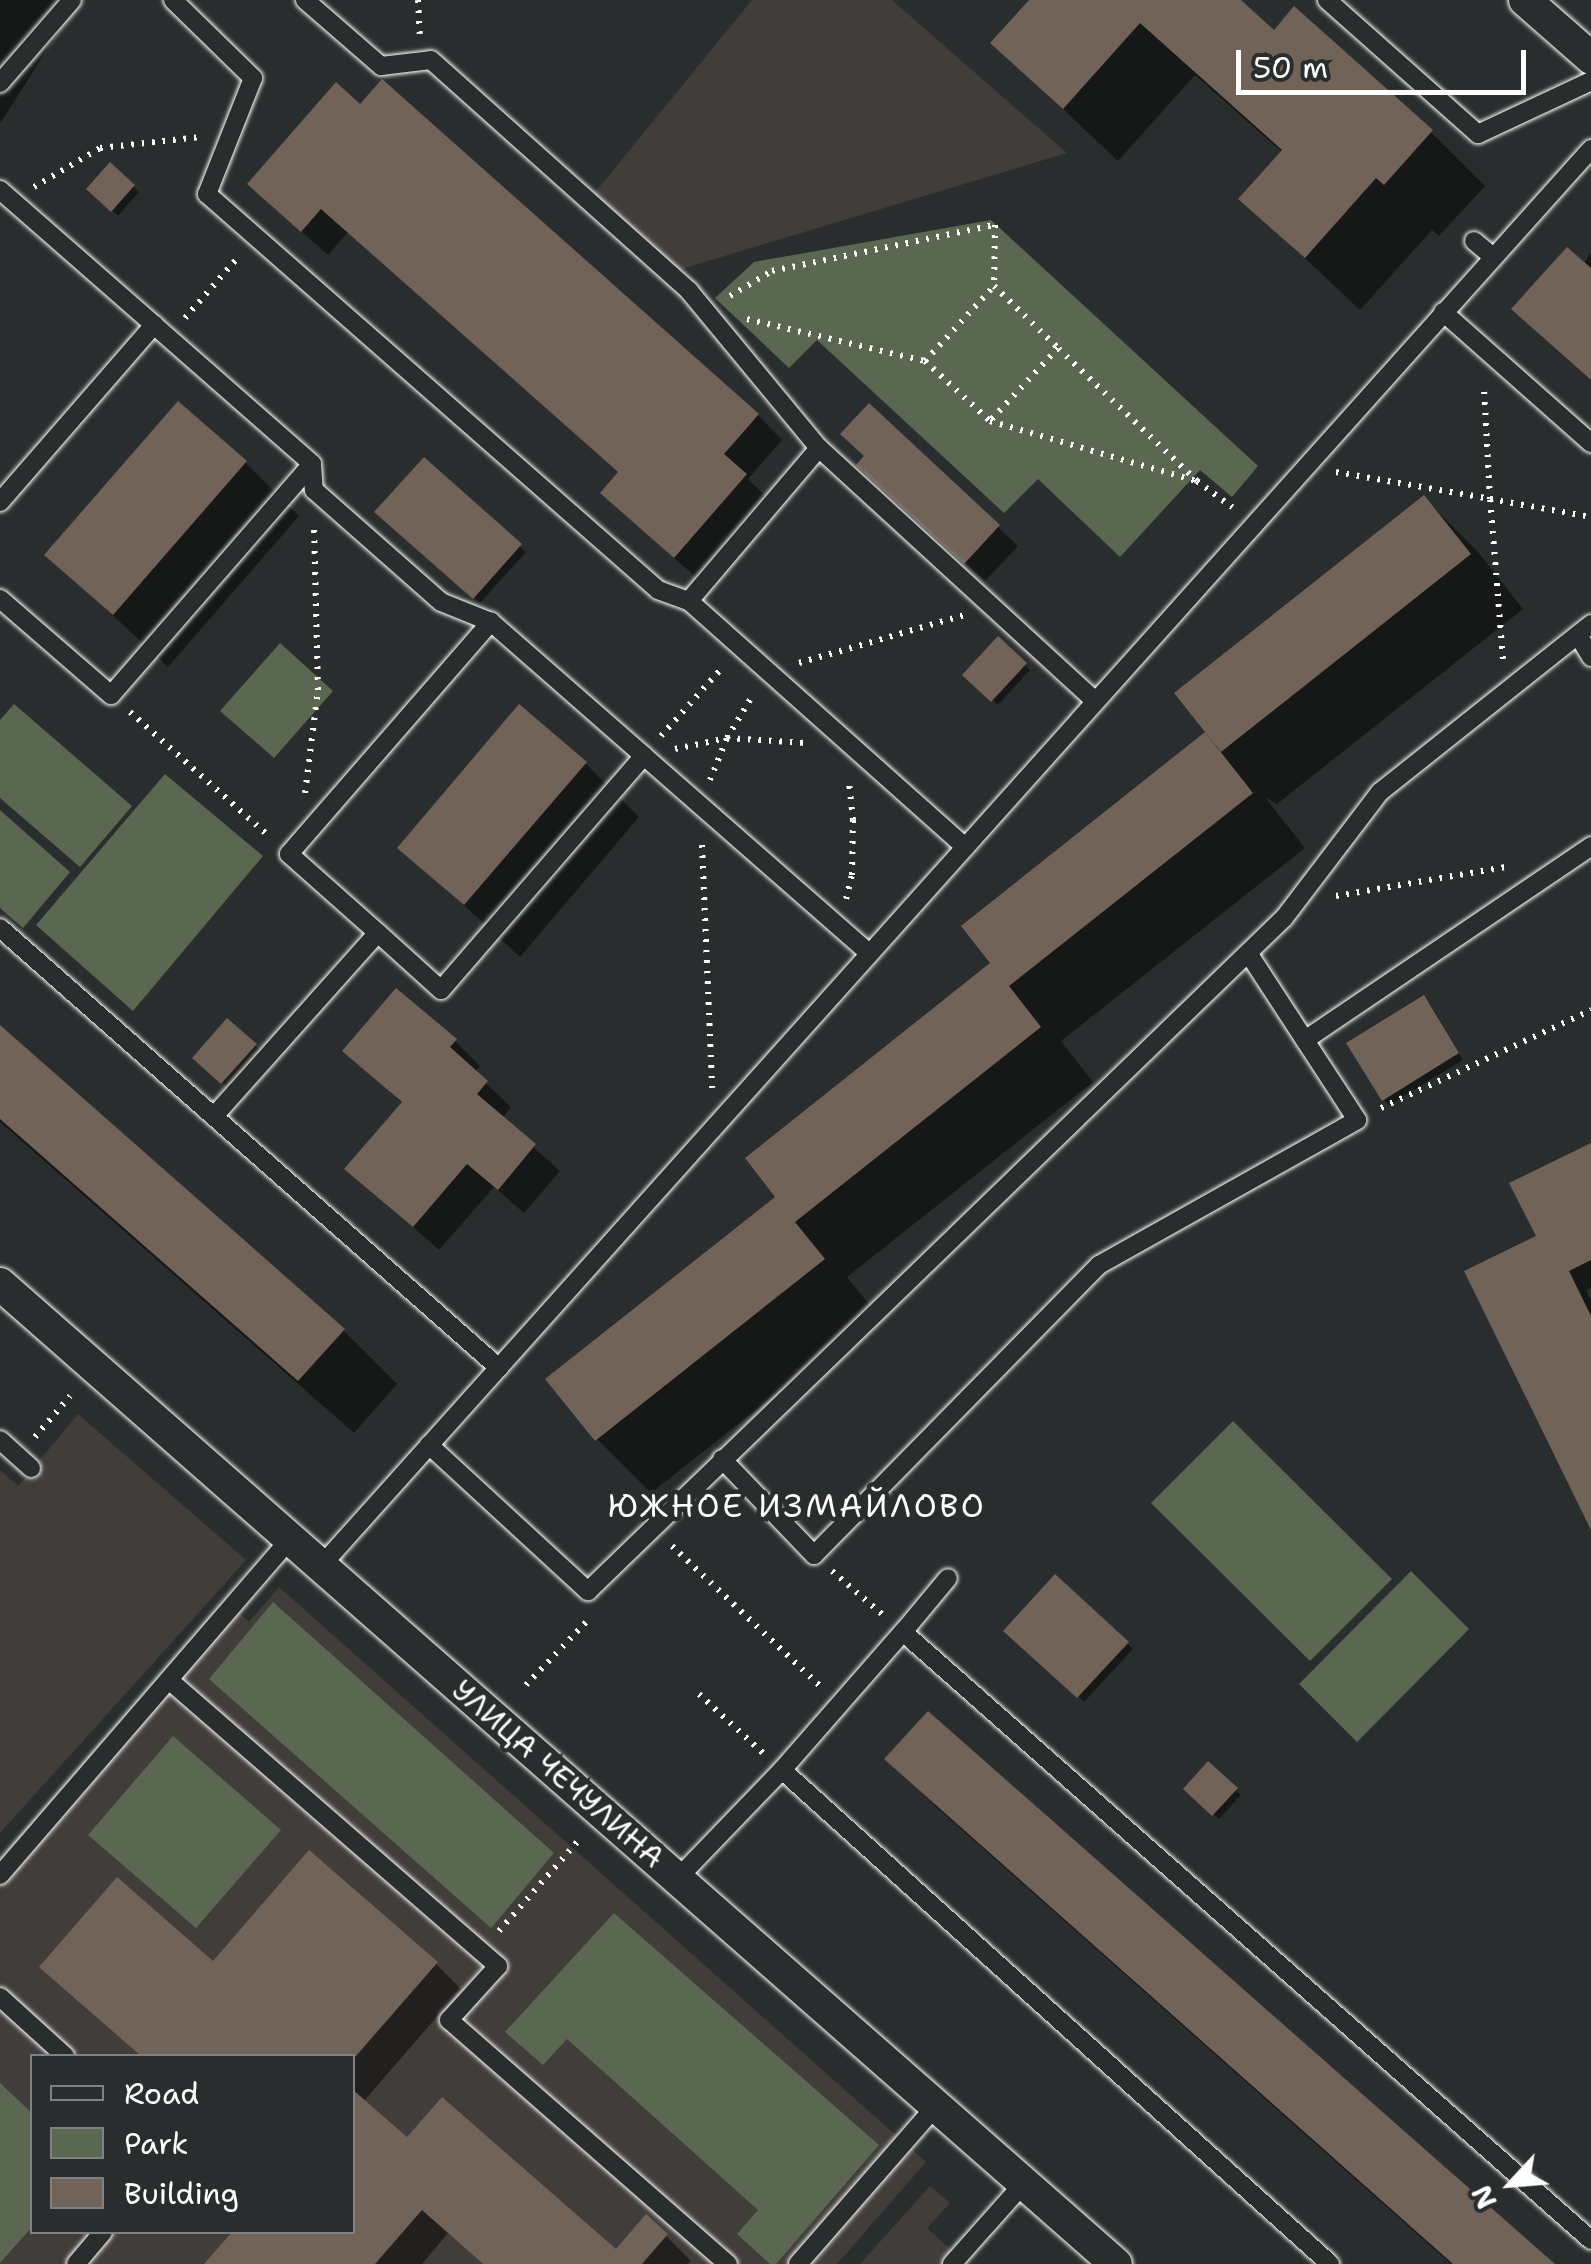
<!DOCTYPE html>
<meta charset="utf-8">
<style>
body{margin:0}
#map{position:relative;width:1591px;height:2264px;overflow:hidden;background:#2a2d2e;font-family:"Shantell Sans",sans-serif}
div>[style]{position:absolute}
[style*='--x']{left:calc(var(--x)*1px);top:calc(var(--y)*1px);width:calc(var(--w)*1px);rotate:calc(var(--a)*1deg)}
.built>*{inset:0;background:#403d3b}
.green>*{inset:0;background:#5a6851}
.shadow>*{inset:0;background:#0007}
.building>*{inset:0;background:#726359}
.path>*{height:6px;margin-top:-3px;transform-origin:0;background:repeating-linear-gradient(90deg,#fff 0 2.5px,transparent 0 10.5px)}
.roads{filter:drop-shadow(0 0 2px #fff) drop-shadow(0 0 2px #fff)}
.service>*{height:18px;margin:-9px;padding:0 9px;transform-origin:9px;border-radius:9px;background:#2a2d2e}
.minor>*{height:32px;margin:-16px;padding:0 16px;transform-origin:16px;border-radius:16px;background:#2a2d2e}
span{translate:-50% -50%;white-space:nowrap;text-align:center;line-height:1.15;-webkit-text-stroke:9px #2a2d2e;paint-order:stroke}
.street-label{font-size:30px;color:#fff}
.neighbourhood-label{font-size:32px;color:#fff;letter-spacing:2.5px}
.legend{position:absolute;left:30px;top:2054px;width:325px;height:180px;box-sizing:border-box;background:#2a2d2e;border:2px solid #7f8182;margin:0;padding:12px 18px;list-style:none;font-size:30px;color:#fff}
.legend li{display:flex;align-items:center;gap:20px;height:50px}
.legend b{width:50px;border:2px solid #7f8182}
.north{position:absolute;left:1461px;top:2134px;width:100px;height:100px;-webkit-text-stroke:8px #2a2d2e;paint-order:stroke;rotate:244deg;font-size:28px;font-weight:700;line-height:40px;text-align:center;color:#fff}
.north::after{content:'';display:block;margin:auto;width:35px;height:45px;background:#fff;clip-path:polygon(50% 0,100% 100%,50% 72%,0 100%)}
.scale{position:absolute;left:1236px;top:50px;width:290px;height:45px;box-sizing:border-box;border:5px solid #fff;border-top:0;padding-left:12px;font-size:30px;line-height:35px;white-space:nowrap;color:#fff;-webkit-text-stroke:8px #2a2d2e;paint-order:stroke}
</style>
<div id="map">
<div class="built">
<i style="clip-path:polygon(752px 0,892px 0,1067px 153px,668px 273px,588px 201px)"></i>
<i style="clip-path:polygon(78px 1414px,246px 1560px,0 1833px,0 1470px,18px 1486px)"></i>
<i style="clip-path:polygon(evenodd,279px 1587px,926px 2162px,837px 2264px,0 2264px,0 1858px,224px 1600px,249px 1622px,279px 1587px,32px 2056px,352px 2056px,352px 2232px,32px 2232px,32px 2056px)"></i>
<i style="clip-path:polygon(930px 2186px,950px 2203px,927px 2228px,967px 2264px,860px 2264px)"></i>
</div>
<div class="green">
<i style="clip-path:polygon(991px 220px,1258px 466px,1232px 497px,1200px 470px,1120px 557px,1038px 479px,1004px 513px,817px 340px,789px 368px,715px 298px,754px 262px)"></i>
<i style="clip-path:polygon(280px 643px,333px 691px,274px 758px,220px 711px)"></i>
<i style="clip-path:polygon(14px 704px,132px 806px,80px 867px,0 798px,0 720px)"></i>
<i style="clip-path:polygon(165px 774px,263px 856px,133px 1011px,36px 925px)"></i>
<i style="clip-path:polygon(0 810px,70px 872px,23px 928px,0 908px)"></i>
<i style="clip-path:polygon(1233px 1421px,1392px 1579px,1310px 1661px,1151px 1503px)"></i>
<i style="clip-path:polygon(1411px 1571px,1469px 1629px,1357px 1742px,1299px 1684px)"></i>
<i style="clip-path:polygon(273px 1602px,554px 1853px,491px 1928px,209px 1679px)"></i>
<i style="clip-path:polygon(173px 1736px,281px 1830px,196px 1928px,88px 1835px)"></i>
<i style="clip-path:polygon(614px 1913px,879px 2145px,776px 2264px,770px 2264px,737px 2234px,758px 2210px,567px 2039px,543px 2065px,505px 2032px)"></i>
<i style="clip-path:polygon(0 2083px,32px 2113px,32px 2227px,0 2263px)"></i>
</div>
<div class="shadow">
<i style="clip-path:polygon(0 0,79px 0,1px 122px,0 121px)"></i>
<i style="clip-path:polygon(1032px 0,1237px 0,1274px 33px,1431px 132px,1485px 186px,1439px 236px,1432px 230px,1360px 310px,1242px 199px,1283px 153px,1195px 75px,1118px 161px,993px 43px)"></i>
<i style="clip-path:polygon(336px 86px,758px 415px,782px 440px,748px 479px,770px 501px,700px 581px,628px 517px,620px 474px,348px 232px,328px 255px,275px 208px)"></i>
<i style="clip-path:polygon(110px 166px,139px 192px,118px 216px,89px 189px)"></i>
<i style="clip-path:polygon(1591px 252px,1591px 380px,1540px 335px)"></i>
<i style="clip-path:polygon(869px 406px,1018px 546px,985px 581px,878px 484px,867px 457px)"></i>
<i style="clip-path:polygon(424px 461px,526px 552px,480px 603px,378px 512px)"></i>
<i style="clip-path:polygon(245px 462px,299px 516px,168px 667px,48px 555px)"></i>
<i style="clip-path:polygon(1424px 498px,1478px 552px,1523px 609px,1277px 804px,1265px 797px,1305px 848px,1061px 1041px,1093px 1082px,847px 1277px,877px 1314px,651px 1493px,597px 1439px,779px 1197px,994px 964px,1216px 741px)"></i>
<i style="clip-path:polygon(998px 639px,1030px 670px,998px 705px,965px 675px)"></i>
<i style="clip-path:polygon(585px 763px,639px 817px,520px 957px,401px 847px)"></i>
<i style="clip-path:polygon(1429px 1003px,1463px 1060px,1389px 1105px,1384px 1099px)"></i>
<i style="clip-path:polygon(227px 1021px,261px 1051px,228px 1088px,195px 1058px)"></i>
<i style="clip-path:polygon(0 1028px,343px 1330px,397px 1384px,354px 1433px,0 1122px)"></i>
<i style="clip-path:polygon(455px 1041px,480px 1066px,474px 1072px,511px 1107px,502px 1119px,560px 1171px,524px 1213px,494px 1187px,439px 1250px,348px 1169px,403px 1104px,346px 1051px)"></i>
<i style="clip-path:polygon(1591px 1146px,1591px 1288px,1586px 1290px,1591px 1300px,1591px 1525px,1539px 1237px)"></i>
<i style="clip-path:polygon(1055px 1578px,1133px 1649px,1084px 1702px,1007px 1631px)"></i>
<i style="clip-path:polygon(888px 1759px,1551px 2264px,1451px 2264px,934px 1805px)"></i>
<i style="clip-path:polygon(1208px 1765px,1241px 1795px,1219px 1819px,1187px 1789px)"></i>
<i style="clip-path:polygon(436px 1964px,461px 1989px,363px 2102px,407px 2140px,616px 2252px,666px 2236px,691px 2261px,688px 2264px,483px 2264px,448px 2233px,422px 2264px,208px 2264px,236px 2232px,352px 2232px,352px 2056px,141px 2056px,42px 1967px)"></i>
</div>
<div class="building">
<i style="clip-path:polygon(1029px 0,1241px 0,1274px 30px,1294px 6px,1433px 130px,1384px 185px,1376px 178px,1305px 258px,1238px 199px,1282px 150px,1140px 23px,1063px 109px,990px 43px)"></i>
<i style="clip-path:polygon(382px 79px,759px 414px,724px 454px,747px 474px,674px 558px,600px 493px,618px 472px,321px 209px,301px 232px,247px 184px,336px 82px,360px 104px)"></i>
<i style="clip-path:polygon(110px 162px,135px 185px,111px 212px,86px 189px)"></i>
<i style="clip-path:polygon(1567px 247px,1591px 268px,1591px 380px,1511px 309px)"></i>
<i style="clip-path:polygon(178px 401px,247px 461px,113px 615px,44px 555px)"></i>
<i style="clip-path:polygon(869px 403px,1000px 525px,964px 564px,856px 465px,864px 456px,840px 434px)"></i>
<i style="clip-path:polygon(424px 457px,522px 544px,473px 599px,374px 512px)"></i>
<i style="clip-path:polygon(1424px 495px,1471px 554px,1221px 752px,1174px 693px)"></i>
<i style="clip-path:polygon(998px 636px,1027px 663px,991px 702px,962px 675px)"></i>
<i style="clip-path:polygon(519px 704px,587px 762px,464px 905px,397px 848px)"></i>
<i style="clip-path:polygon(1205px 732px,1253px 793px,1009px 986px,1041px 1027px,795px 1222px,825px 1259px,595px 1441px,545px 1379px,775px 1197px,745px 1158px,990px 963px,961px 926px)"></i>
<i style="clip-path:polygon(396px 988px,457px 1039px,450px 1047px,488px 1081px,477px 1094px,536px 1144px,498px 1190px,467px 1164px,413px 1227px,344px 1169px,402px 1102px,342px 1051px)"></i>
<i style="clip-path:polygon(1424px 995px,1459px 1053px,1382px 1101px,1346px 1043px)"></i>
<i style="clip-path:polygon(227px 1018px,257px 1044px,221px 1084px,192px 1058px)"></i>
<i style="clip-path:polygon(0 1025px,345px 1329px,298px 1381px,0 1119px)"></i>
<i style="clip-path:polygon(1591px 1143px,1591px 1260px,1569px 1271px,1591px 1316px,1591px 1530px,1464px 1271px,1536px 1236px,1509px 1183px)"></i>
<i style="clip-path:polygon(1055px 1574px,1129px 1642px,1077px 1698px,1003px 1631px)"></i>
<i style="clip-path:polygon(928px 1711px,1555px 2264px,1453px 2264px,884px 1759px)"></i>
<i style="clip-path:polygon(1208px 1761px,1238px 1788px,1212px 1816px,1183px 1789px)"></i>
<i style="clip-path:polygon(309px 1850px,438px 1962px,356px 2056px,141px 2056px,39px 1967px,117px 1877px,213px 1961px)"></i>
<i style="clip-path:polygon(352px 2089px,407px 2137px,442px 2097px,616px 2249px,646px 2214px,668px 2234px,642px 2264px,483px 2264px,422px 2210px,375px 2264px,204px 2264px,232px 2232px,352px 2232px)"></i>
</div>
<div class="path">
<i style="--x:418;--y:0;--w:34;--a:87"></i>
<i style="--x:34;--y:187;--w:77;--a:-30.6"></i>
<i style="--x:100;--y:148;--w:101;--a:-6.3"></i>
<i style="--x:730;--y:296;--w:49;--a:-30.8"></i>
<i style="--x:772;--y:271;--w:228;--a:-11.7"></i>
<i style="--x:995;--y:225;--w:61;--a:90.9"></i>
<i style="--x:185;--y:318;--w:82;--a:-48.9"></i>
<i style="--x:747;--y:319;--w:183;--a:13.3"></i>
<i style="--x:925;--y:361;--w:88;--a:42.7"></i>
<i style="--x:990;--y:421;--w:216;--a:16.2"></i>
<i style="--x:1197;--y:481;--w:192;--a:-136.3"></i>
<i style="--x:925;--y:361;--w:102;--a:-47.4"></i>
<i style="--x:994;--y:286;--w:89;--a:44.1"></i>
<i style="--x:1058;--y:348;--w:100;--a:133"></i>
<i style="--x:1336;--y:472;--w:156;--a:9.9"></i>
<i style="--x:1490;--y:499;--w:112;--a:-93.1"></i>
<i style="--x:1197;--y:481;--w:44;--a:36.6"></i>
<i style="--x:1503;--y:659;--w:161;--a:-94.6"></i>
<i style="--x:1490;--y:499;--w:103;--a:10.1"></i>
<i style="--x:799;--y:663;--w:172;--a:-16.2"></i>
<i style="--x:130;--y:712;--w:188;--a:41.8"></i>
<i style="--x:661;--y:736;--w:93;--a:-48.1"></i>
<i style="--x:675;--y:749;--w:53;--a:-11.9"></i>
<i style="--x:727;--y:738;--w:79;--a:3.6"></i>
<i style="--x:710;--y:780;--w:45;--a:-68"></i>
<i style="--x:727;--y:738;--w:52;--a:-59"></i>
<i style="--x:305;--y:793;--w:104;--a:-82.8"></i>
<i style="--x:318;--y:690;--w:164;--a:-91.4"></i>
<i style="--x:702;--y:845;--w:243;--a:87.6"></i>
<i style="--x:1336;--y:896;--w:172;--a:-9.7"></i>
<i style="--x:846;--y:899;--w:25;--a:-76"></i>
<i style="--x:852;--y:875;--w:55;--a:-89"></i>
<i style="--x:853;--y:820;--w:38;--a:-96"></i>
<i style="--x:1381;--y:1108;--w:232;--a:-25"></i>
<i style="--x:35;--y:1437;--w:54;--a:-49.5"></i>
<i style="--x:672;--y:1546;--w:207;--a:43.4"></i>
<i style="--x:832;--y:1571;--w:67;--a:40.8"></i>
<i style="--x:526;--y:1685;--w:94;--a:-46.3"></i>
<i style="--x:699;--y:1694;--w:87;--a:42.7"></i>
<i style="--x:499;--y:1931;--w:120;--a:-48.7"></i>
</div>
<div class="roads">
<div class="service">
<i style="--x:173;--y:0;--w:112;--a:44.3"></i>
<i style="--x:253;--y:78;--w:125;--a:111.6"></i>
<i style="--x:207;--y:194;--w:600;--a:41.28"></i>
<i style="--x:658;--y:590;--w:33;--a:20"></i>
<i style="--x:305;--y:0;--w:101;--a:41"></i>
<i style="--x:381;--y:66;--w:50;--a:-6.8"></i>
<i style="--x:431;--y:60;--w:346;--a:41.8"></i>
<i style="--x:689;--y:291;--w:204;--a:50.4"></i>
<i style="--x:819;--y:448;--w:374;--a:42.5"></i>
<i style="--x:1327;--y:0;--w:202;--a:41.6"></i>
<i style="--x:1478;--y:134;--w:125;--a:-25.1"></i>
<i style="--x:0;--y:83;--w:110;--a:-49.1"></i>
<i style="--x:0;--y:190;--w:205;--a:41.2"></i>
<i style="--x:1474;--y:241;--w:25;--a:40"></i>
<i style="--x:1443;--y:312;--w:198;--a:41.5"></i>
<i style="--x:819;--y:448;--w:201;--a:130.4"></i>
<i style="--x:689;--y:601;--w:370;--a:41.7"></i>
<i style="--x:312;--y:464;--w:26;--a:86"></i>
<i style="--x:314;--y:490;--w:169;--a:41.4"></i>
<i style="--x:441;--y:602;--w:54;--a:21.8"></i>
<i style="--x:0;--y:502;--w:235;--a:-49"></i>
<i style="--x:154;--y:325;--w:210;--a:41.3"></i>
<i style="--x:312;--y:464;--w:306;--a:131"></i>
<i style="--x:111;--y:695;--w:147;--a:-139.1"></i>
<i style="--x:1578;--y:635;--w:26;--a:59"></i>
<i style="--x:0;--y:928;--w:665;--a:41.4"></i>
<i style="--x:378;--y:933;--w:119;--a:-138.4"></i>
<i style="--x:289;--y:854;--w:308;--a:-49"></i>
<i style="--x:491;--y:622;--w:203;--a:41.2"></i>
<i style="--x:1305;--y:1040;--w:346;--a:-34.1"></i>
<i style="--x:215;--y:1115;--w:244;--a:-48.2"></i>
<i style="--x:378;--y:933;--w:85;--a:42.1"></i>
<i style="--x:441;--y:990;--w:310;--a:-49.1"></i>
<i style="--x:644;--y:756;--w:299;--a:41.2"></i>
<i style="--x:0;--y:1440;--w:42;--a:42.1"></i>
<i style="--x:429;--y:1445;--w:216;--a:42.6"></i>
<i style="--x:588;--y:1591;--w:968;--a:-44.04"></i>
<i style="--x:1284;--y:918;--w:158;--a:-52.7"></i>
<i style="--x:1380;--y:792;--w:270;--a:-38.5"></i>
<i style="--x:722;--y:1459;--w:133;--a:46.2"></i>
<i style="--x:814;--y:1555;--w:407;--a:-45.5"></i>
<i style="--x:1099;--y:1265;--w:296;--a:-29.3"></i>
<i style="--x:1357;--y:1120;--w:199;--a:-123.1"></i>
<i style="--x:321;--y:1566;--w:1903;--a:-48.13"></i>
<i style="--x:903;--y:1632;--w:70;--a:-50.2"></i>
<i style="--x:169;--y:1680;--w:436;--a:41"></i>
<i style="--x:498;--y:1966;--w:73;--a:132.2"></i>
<i style="--x:449;--y:2020;--w:371;--a:41.2"></i>
<i style="--x:782;--y:1770;--w:738;--a:42.03"></i>
<i style="--x:0;--y:1875;--w:444;--a:-49.2"></i>
<i style="--x:677;--y:1879;--w:151;--a:-46.1"></i>
<i style="--x:782;--y:1770;--w:184;--a:-48.8"></i>
<i style="--x:903;--y:1632;--w:918;--a:41.47"></i>
<i style="--x:0;--y:1997;--w:88;--a:42.2"></i>
<i style="--x:76;--y:2264;--w:42;--a:-49.8"></i>
<i style="--x:798;--y:2264;--w:210;--a:-48.9"></i>
<i style="--x:952;--y:2264;--w:108;--a:-48.4"></i>
</div>
<div class="minor">
<i style="--x:1525;--y:0;--w:88;--a:41.3"></i>
<i style="--x:0;--y:1284;--w:1485;--a:41.29"></i>
</div>
</div>
<div class="street-label">
<span style="left:558px;top:1774px;rotate:41deg">УЛИЦА ЧЕЧУЛИНА</span>
</div>
<div class="neighbourhood-label">
<span style="left:797px;top:1506px">ЮЖНОЕ ИЗМАЙЛОВО</span>
</div>
<ul class="legend">
<li><b style="height:12px;background:#2a2d2e"></b>Road</li>
<li><b style="height:28px;background:#5a6851"></b>Park</li>
<li><b style="height:28px;background:#726359"></b>Building</li>
</ul>
<div class="north">N</div>
<div class="scale">50 m</div>
</div>
